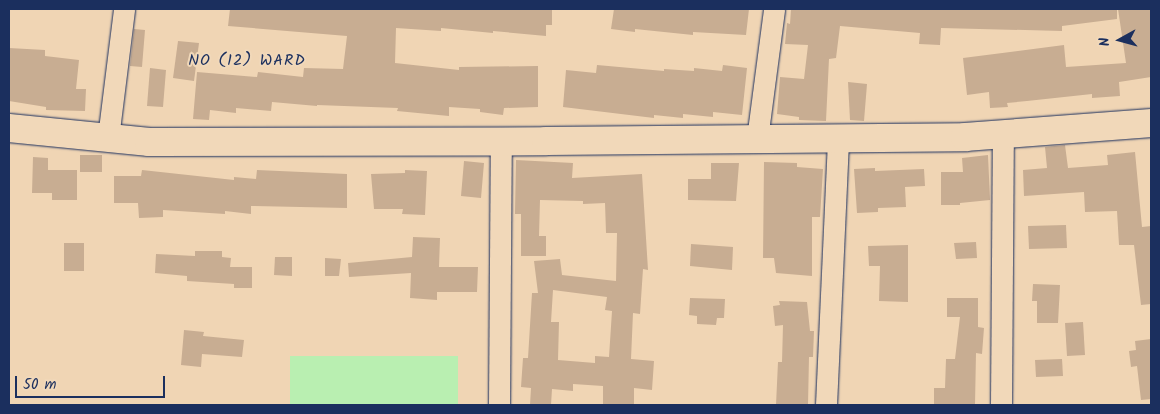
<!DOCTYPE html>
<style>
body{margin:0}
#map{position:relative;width:1160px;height:414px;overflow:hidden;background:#f0d5b4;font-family:Kalam,sans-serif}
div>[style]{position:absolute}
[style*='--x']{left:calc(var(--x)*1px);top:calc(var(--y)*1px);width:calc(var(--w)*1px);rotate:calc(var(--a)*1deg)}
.green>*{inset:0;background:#b9efb1}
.building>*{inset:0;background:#c8ad92}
.roads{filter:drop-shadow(0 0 1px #1b2f5e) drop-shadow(0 0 1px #1b2f5e)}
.minor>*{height:21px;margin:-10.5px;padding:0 10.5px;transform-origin:10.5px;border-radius:10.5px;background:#f1d8b9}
.tertiary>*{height:28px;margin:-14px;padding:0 14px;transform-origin:14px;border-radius:14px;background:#f1d8b9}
span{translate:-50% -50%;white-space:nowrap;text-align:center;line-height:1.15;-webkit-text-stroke:4px #f1d8b9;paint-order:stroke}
.quarter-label{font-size:16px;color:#1b2f5e;letter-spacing:1px}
.frame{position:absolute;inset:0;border:10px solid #1b2f5e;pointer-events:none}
.north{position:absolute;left:1095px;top:15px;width:50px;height:50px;-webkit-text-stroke:4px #f1d8b9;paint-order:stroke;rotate:263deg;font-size:14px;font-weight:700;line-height:20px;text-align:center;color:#1b2f5e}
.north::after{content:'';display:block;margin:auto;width:18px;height:22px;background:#1b2f5e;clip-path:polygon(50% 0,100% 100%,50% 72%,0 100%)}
.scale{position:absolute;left:15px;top:376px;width:150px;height:22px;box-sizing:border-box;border:2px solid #1b2f5e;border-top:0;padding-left:6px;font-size:15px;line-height:18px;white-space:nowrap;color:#1b2f5e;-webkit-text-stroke:4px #f1d8b9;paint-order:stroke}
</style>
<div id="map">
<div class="green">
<i style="clip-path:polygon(290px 356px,458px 356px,458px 405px,290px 405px)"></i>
</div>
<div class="building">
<i style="clip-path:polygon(230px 9px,552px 9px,552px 25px,546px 25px,546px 36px,493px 31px,493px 33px,441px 28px,441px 31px,396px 28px,395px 63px,459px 70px,459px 67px,538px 66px,538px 107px,504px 108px,503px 115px,480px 112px,480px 109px,449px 107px,449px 116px,397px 111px,398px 108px,317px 105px,317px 106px,272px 102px,271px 111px,236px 108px,236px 113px,210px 110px,209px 120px,193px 119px,197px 72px,257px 77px,258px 72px,303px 77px,304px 68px,343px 69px,347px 36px,228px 26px)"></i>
<i style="clip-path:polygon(614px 9px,749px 9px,746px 35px,693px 32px,693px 35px,635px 29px,635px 32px,611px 29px)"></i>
<i style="clip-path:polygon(791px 9px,1117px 9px,1117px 19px,1062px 26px,1062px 31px,941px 28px,940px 45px,919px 44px,920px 33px,840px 26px,836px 58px,829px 59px,826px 121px,799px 120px,799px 117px,777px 114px,780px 77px,804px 79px,808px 45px,785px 44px,787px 23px,790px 24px)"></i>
<i style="clip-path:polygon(1118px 9px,1151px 9px,1151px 77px,1119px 82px,1120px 96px,1092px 98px,1092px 94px,1027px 101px,1007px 103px,1008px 107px,990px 108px,989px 92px,967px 95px,963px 58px,1064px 45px,1066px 67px,1126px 63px)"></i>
<i style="clip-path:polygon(134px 29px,145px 30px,142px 67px,130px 66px)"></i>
<i style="clip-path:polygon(178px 41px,199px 43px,194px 81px,173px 78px)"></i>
<i style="clip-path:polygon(9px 48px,45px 50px,45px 56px,79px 60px,76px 89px,86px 89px,85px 111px,46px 110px,46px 107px,9px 101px)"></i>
<i style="clip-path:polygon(597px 65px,664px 71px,664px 69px,694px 71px,694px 68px,722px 71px,723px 65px,747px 68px,742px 115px,713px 112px,713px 117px,683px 114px,683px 118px,654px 115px,654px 118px,563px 107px,566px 70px,596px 73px)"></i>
<i style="clip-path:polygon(150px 68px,166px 70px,163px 107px,147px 106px)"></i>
<i style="clip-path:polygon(848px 82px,867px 84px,864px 121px,850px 120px)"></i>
<i style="clip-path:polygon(1065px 145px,1068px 168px,1108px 165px,1107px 155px,1135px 152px,1142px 227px,1151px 226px,1151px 304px,1141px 305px,1134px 245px,1119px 245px,1117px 211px,1085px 212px,1084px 192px,1024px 196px,1023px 170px,1047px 168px,1045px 147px)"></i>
<i style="clip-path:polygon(80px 155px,102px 155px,102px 172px,80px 172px)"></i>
<i style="clip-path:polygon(988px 155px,990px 200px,960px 203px,960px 205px,941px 205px,941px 172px,963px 172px,962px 158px)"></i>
<i style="clip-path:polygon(33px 157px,48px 158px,48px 170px,77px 170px,77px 200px,52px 200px,52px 193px,32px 193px)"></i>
<i style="clip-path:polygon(evenodd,516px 160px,573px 163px,572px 178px,642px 174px,648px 270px,643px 269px,640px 314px,633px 313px,631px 359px,654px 361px,652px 390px,634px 388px,634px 405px,603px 405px,603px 386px,573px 384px,573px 391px,552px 389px,551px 405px,530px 405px,531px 388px,521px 387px,523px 358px,528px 358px,532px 293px,538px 293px,534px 261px,560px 259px,562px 275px,616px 281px,617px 233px,606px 233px,605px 203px,583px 204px,583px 201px,540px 200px,539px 236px,546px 236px,546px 256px,521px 256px,521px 214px,515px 214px,516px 160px,553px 290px,607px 297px,605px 310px,612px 311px,609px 357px,595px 356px,595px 363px,558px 360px,559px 322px,551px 322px,553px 290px)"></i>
<i style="clip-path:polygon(464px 161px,484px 163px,481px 198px,461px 196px)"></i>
<i style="clip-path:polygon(764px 162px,797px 163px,797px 167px,823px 169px,820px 217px,812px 217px,812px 276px,776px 273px,774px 258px,763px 258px)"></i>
<i style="clip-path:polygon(711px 163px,739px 163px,736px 201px,688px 200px,688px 179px,711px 179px)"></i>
<i style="clip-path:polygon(875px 168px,875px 171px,924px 169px,925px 186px,905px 187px,906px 207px,878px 208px,878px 212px,857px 213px,854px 169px)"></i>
<i style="clip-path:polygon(142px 170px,234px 180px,234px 177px,256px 179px,257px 170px,347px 174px,347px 208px,251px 206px,251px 214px,225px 211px,225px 214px,163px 210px,163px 217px,139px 218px,138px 203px,114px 203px,114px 176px,141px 176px)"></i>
<i style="clip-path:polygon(405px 170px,427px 171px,425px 215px,402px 214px,403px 209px,374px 209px,371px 174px,405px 173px)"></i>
<i style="clip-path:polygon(1066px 225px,1067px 248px,1029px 249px,1028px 226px)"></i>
<i style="clip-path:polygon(413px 237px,440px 238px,439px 267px,478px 267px,477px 292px,437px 292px,437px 300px,410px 298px,411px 273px,349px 277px,348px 263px,412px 257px)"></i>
<i style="clip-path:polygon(976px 242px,977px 258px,956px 259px,954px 243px)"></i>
<i style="clip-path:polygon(64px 243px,84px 243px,84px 271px,64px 271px)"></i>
<i style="clip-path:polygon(691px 244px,733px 247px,732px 270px,690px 266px)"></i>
<i style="clip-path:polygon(908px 245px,908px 302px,879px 301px,880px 266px,869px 266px,868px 246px)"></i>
<i style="clip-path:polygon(195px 251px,222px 251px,222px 257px,231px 258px,230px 267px,252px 267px,252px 288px,234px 288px,234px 284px,187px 281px,187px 276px,155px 273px,156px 254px,195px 256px)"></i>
<i style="clip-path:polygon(275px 257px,292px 257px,292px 276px,274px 275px)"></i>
<i style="clip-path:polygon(325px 258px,341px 259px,339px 276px,325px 276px)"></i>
<i style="clip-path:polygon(1033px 284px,1060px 285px,1058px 323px,1037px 323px,1037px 301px,1032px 301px)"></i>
<i style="clip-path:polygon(690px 298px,725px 299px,724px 318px,717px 318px,716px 325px,697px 324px,697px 316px,689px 315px)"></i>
<i style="clip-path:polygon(947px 298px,978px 298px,978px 327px,984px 328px,982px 354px,976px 353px,975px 405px,934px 405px,934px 388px,945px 388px,946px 359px,955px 359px,960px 317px,947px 317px)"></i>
<i style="clip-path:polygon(779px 301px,807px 302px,810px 331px,814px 331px,813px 357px,809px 357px,808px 405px,776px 405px,778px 362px,782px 362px,783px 325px,775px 326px,773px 306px,780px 305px)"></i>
<i style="clip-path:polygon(1083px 322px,1085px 355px,1067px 356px,1065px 323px)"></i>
<i style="clip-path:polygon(184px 330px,204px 332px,203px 336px,244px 340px,242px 357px,202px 354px,201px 367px,181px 365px)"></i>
<i style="clip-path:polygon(1151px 339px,1151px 399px,1141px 400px,1137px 366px,1131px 367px,1129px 351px,1136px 350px,1135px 341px)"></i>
<i style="clip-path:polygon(1062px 359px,1063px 376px,1036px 377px,1035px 360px)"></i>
</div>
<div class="roads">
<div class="minor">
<i style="--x:108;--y:138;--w:130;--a:-82.9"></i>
<i style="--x:757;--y:139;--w:131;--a:-82.5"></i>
<i style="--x:499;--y:405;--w:264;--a:-89.6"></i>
<i style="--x:826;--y:405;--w:267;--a:-87.4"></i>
<i style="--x:1001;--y:405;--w:271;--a:-89.6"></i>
</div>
<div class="tertiary">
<i style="--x:9;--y:128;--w:141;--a:5.7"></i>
<i style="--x:149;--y:142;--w:397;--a:-0.1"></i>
<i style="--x:546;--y:141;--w:419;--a:-0.5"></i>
<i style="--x:965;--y:137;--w:187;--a:-4.3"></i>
</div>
</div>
<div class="quarter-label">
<span style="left:247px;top:61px">NO (12) WARD</span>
</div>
<div class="frame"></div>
<div class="north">N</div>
<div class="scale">50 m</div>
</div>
